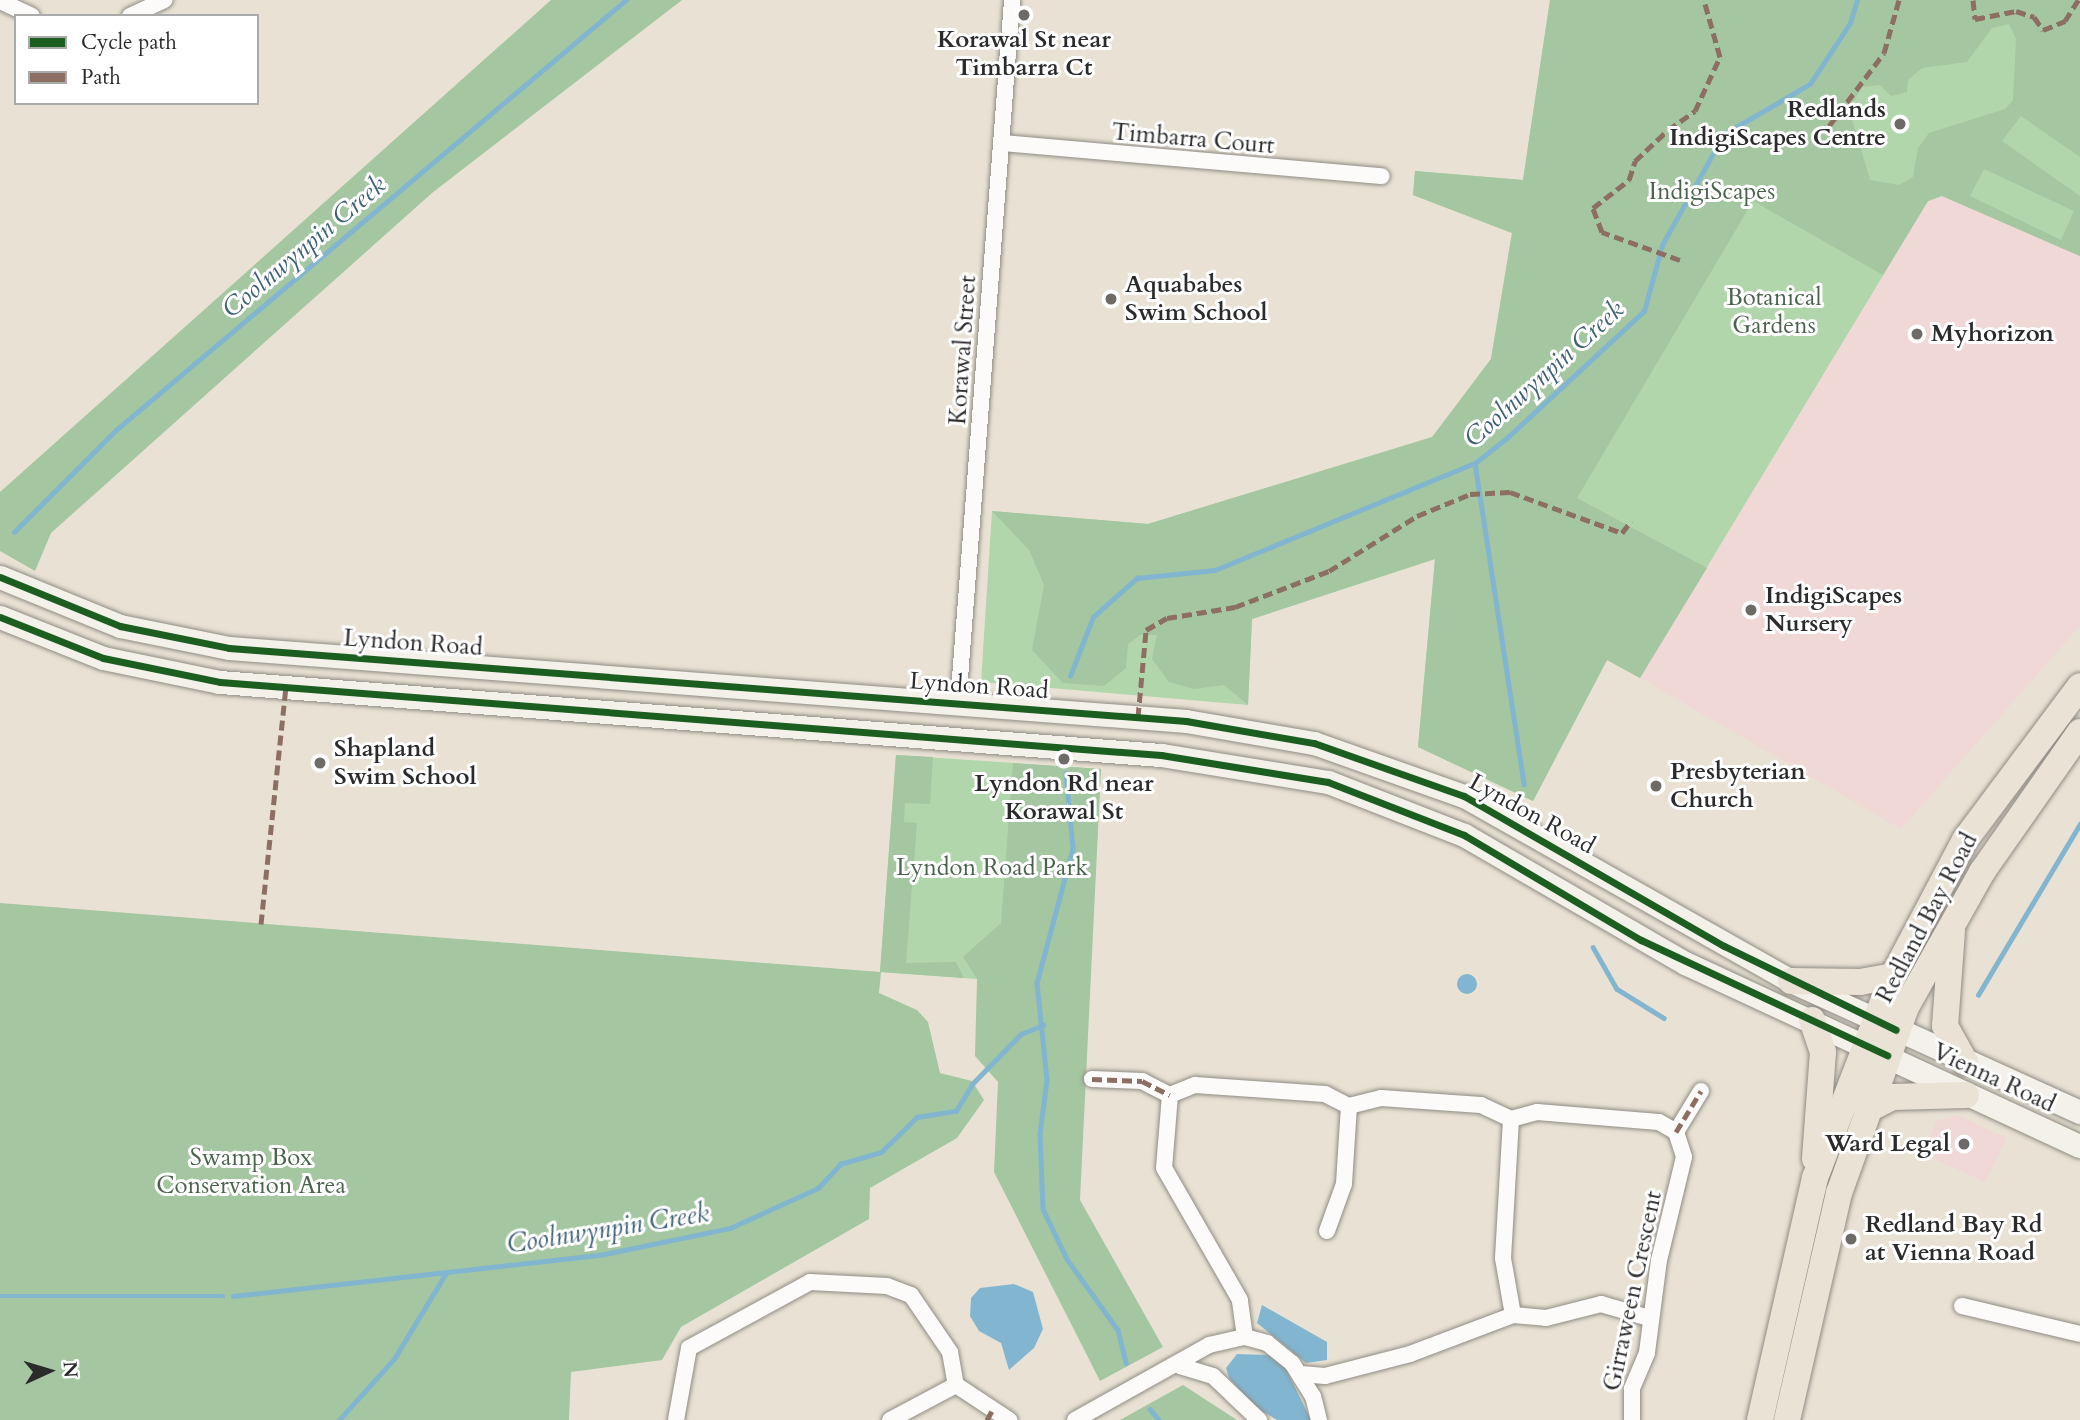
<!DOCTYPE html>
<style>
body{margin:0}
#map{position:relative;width:2080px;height:1420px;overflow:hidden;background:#e9e2d4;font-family:Cardo,serif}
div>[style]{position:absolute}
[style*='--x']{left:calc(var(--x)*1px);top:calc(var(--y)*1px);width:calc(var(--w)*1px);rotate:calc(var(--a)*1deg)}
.built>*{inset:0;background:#f0d8d6}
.green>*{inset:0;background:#b2d6ab}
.forest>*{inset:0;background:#a4c6a0}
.water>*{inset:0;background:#82b6d0}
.round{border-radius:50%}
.stream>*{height:4.5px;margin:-2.25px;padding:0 2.25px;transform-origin:2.25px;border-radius:2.25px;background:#82b6d0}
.roads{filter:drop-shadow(0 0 2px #908c85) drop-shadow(0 0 2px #908c85)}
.minor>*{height:16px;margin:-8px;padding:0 8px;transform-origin:8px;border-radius:8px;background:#fcfbf9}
.secondary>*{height:23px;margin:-11.5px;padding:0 11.5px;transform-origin:11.5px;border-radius:11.5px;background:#f4f0ea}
.primary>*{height:26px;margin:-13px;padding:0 13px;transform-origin:13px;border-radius:13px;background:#e9e2d5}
.quiet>*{height:5px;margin-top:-2.5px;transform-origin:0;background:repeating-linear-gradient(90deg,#8d6e63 0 10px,transparent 0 15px)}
.cycleway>*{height:7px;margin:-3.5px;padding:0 3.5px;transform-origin:3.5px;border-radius:3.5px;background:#1b5e20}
.dots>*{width:19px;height:19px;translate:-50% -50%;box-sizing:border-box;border:4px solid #fff;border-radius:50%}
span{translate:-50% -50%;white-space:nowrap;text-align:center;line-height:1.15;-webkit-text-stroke:6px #fff;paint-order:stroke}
.poi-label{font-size:24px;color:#2b2b2b;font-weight:700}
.right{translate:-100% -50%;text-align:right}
.left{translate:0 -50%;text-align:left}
.street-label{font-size:24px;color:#2b2b2b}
.park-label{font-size:24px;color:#4a644c}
.water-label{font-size:26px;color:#3e6175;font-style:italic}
.legend{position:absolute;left:14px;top:14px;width:245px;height:91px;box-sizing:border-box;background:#fff;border:2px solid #aaa;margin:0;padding:9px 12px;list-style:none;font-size:21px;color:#2b2b2b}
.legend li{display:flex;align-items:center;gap:14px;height:35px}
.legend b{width:35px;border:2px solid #aaa}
.north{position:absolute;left:14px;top:1336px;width:70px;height:70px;-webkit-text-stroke:5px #fff;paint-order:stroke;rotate:86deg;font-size:19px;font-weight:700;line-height:28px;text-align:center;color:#2b2b2b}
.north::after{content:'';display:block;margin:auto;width:24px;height:32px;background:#2b2b2b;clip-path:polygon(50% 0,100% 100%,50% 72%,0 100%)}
</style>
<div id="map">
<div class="built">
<i style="clip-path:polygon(1942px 196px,2080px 256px,2080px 626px,1901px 829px,1640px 678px,1928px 201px)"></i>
<i style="clip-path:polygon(1957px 1115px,2007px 1138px,1985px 1182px,1923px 1154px,1936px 1121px)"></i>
</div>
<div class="green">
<i style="clip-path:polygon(1550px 0,2080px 0,2080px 256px,1942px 196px,1928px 201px,1640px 678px,1607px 660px,1533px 801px,1418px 747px,1435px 559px,1252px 619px,1248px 705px,981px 682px,992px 511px,1148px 524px,1433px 437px,1491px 359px,1512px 233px,1413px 195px,1415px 171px,1523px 180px)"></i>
<i style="clip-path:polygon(896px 755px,1101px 769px,1089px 987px,880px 972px)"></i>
</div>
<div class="forest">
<i style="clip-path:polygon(551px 0,682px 0,432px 193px,51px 533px,35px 571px,0 551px,0 492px)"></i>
<i style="clip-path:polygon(evenodd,1550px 0,2080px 0,2080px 157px,2021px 116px,2002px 141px,2080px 196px,2080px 256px,1942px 196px,1928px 201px,1883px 275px,1753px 201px,1577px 498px,1707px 568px,1640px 678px,1607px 660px,1533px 801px,1418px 747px,1435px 559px,1252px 619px,1248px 705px,1224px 685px,1194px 689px,1169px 682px,1152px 659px,1157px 635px,1140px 635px,1128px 644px,1126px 668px,1104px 686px,1063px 683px,1032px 650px,1044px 585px,1029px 550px,992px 511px,1148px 524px,1432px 437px,1491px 359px,1512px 233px,1413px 195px,1415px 171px,1523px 180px,1550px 0,2009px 24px,2016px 39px,2013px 100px,2005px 109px,1929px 133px,1918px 148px,1913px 177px,1899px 185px,1870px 180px,1849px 109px,1862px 87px,1880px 85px,1891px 96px,1907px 92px,1908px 80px,1922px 68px,1967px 62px,1992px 28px,2009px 24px,1550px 0,1984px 169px,2074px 211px,2061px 240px,1970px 196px,1984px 169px)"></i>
<i style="clip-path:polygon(896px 755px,933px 757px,930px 804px,905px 803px,904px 822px,917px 823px,906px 963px,956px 962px,964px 978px,881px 972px,879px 993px,917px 1010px,928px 1022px,940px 1073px,972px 1081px,984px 1100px,957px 1138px,870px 1188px,869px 1219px,681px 1327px,662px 1360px,571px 1372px,569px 1420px,0 1420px,0 903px,880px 972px)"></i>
<i style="clip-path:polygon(1013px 763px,1101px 769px,1080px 1200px,1163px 1347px,1100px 1381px,994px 1172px,998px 1082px,975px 1056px,977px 979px,963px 957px,1001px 923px)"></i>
<i style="clip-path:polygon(1183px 1385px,1237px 1420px,1120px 1420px)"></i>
</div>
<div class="water">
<i class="round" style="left:1457px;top:974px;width:20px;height:20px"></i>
<i style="clip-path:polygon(1014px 1284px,1033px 1292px,1043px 1329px,1034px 1348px,1009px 1370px,1001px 1343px,979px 1331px,970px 1316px,971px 1298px,980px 1288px)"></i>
<i style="clip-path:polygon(1262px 1305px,1327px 1342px,1327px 1360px,1306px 1363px,1257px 1323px)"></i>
<i style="clip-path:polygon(1237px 1354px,1268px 1355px,1286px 1369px,1311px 1420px,1277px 1420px,1255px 1407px,1229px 1378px,1226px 1368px)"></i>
</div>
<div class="stream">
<i style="--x:1475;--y:463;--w:325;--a:81.3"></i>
<i style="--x:14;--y:532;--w:144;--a:-45"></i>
<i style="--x:116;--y:430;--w:667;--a:-40.14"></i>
<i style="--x:1070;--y:676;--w:63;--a:-68.7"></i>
<i style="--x:1093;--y:617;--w:59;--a:-41.6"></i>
<i style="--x:1137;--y:578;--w:78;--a:-5.9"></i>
<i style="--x:1215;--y:570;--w:281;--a:-22.4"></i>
<i style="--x:1475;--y:463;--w:42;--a:-38.2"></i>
<i style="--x:1508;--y:437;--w:185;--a:-42.8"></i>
<i style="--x:1644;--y:311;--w:68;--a:-74.7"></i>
<i style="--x:1662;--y:245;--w:127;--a:-60.8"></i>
<i style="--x:1724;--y:134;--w:99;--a:-30.2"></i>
<i style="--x:1810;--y:84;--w:73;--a:-56.7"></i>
<i style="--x:1850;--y:23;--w:24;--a:-73"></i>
<i style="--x:1066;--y:773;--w:76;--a:84.7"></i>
<i style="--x:1073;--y:849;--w:139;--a:105"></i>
<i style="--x:1037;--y:983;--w:98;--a:84.1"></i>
<i style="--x:1047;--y:1080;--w:54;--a:97.4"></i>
<i style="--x:1040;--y:1134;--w:75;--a:87.7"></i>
<i style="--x:1043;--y:1209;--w:55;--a:64.4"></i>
<i style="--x:1067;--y:1259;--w:87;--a:54.3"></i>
<i style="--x:1118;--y:1330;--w:34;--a:76"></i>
<i style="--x:1593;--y:947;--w:48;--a:60.3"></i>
<i style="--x:1617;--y:989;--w:55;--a:31.7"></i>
<i style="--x:1978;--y:995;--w:199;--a:-59.2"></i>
<i style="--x:0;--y:1296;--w:223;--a:0"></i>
<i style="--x:233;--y:1296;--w:369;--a:-6.4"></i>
<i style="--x:600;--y:1255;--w:133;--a:-11.7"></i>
<i style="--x:730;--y:1228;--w:97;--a:-24.4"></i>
<i style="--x:818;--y:1188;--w:33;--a:-47"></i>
<i style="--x:840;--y:1164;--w:43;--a:-16.3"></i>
<i style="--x:881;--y:1152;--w:50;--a:-44.2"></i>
<i style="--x:917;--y:1117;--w:39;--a:-9"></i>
<i style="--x:956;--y:1111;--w:31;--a:-59"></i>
<i style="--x:972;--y:1084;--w:70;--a:-45.6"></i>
<i style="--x:1021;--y:1034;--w:24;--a:-22"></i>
<i style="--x:1150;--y:1409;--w:14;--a:51"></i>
<i style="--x:339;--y:1420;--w:82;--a:-48"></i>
<i style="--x:394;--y:1359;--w:100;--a:-58.8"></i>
</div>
<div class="roads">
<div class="minor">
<i style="--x:0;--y:1;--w:35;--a:25"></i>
<i style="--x:130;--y:16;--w:38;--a:-25"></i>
<i style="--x:1002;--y:143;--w:381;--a:5"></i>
<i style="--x:958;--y:704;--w:706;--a:-85.61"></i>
<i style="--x:1092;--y:1079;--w:50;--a:2.3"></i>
<i style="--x:1142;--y:1081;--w:31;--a:27"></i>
<i style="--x:1349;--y:1106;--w:33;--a:-14"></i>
<i style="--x:1381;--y:1098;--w:100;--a:4"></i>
<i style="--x:1481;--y:1105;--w:33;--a:25"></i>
<i style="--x:1676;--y:1132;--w:48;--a:-58.6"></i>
<i style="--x:1962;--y:1306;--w:121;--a:13.3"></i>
<i style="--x:1513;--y:1315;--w:33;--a:5"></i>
<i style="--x:1546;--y:1318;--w:57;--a:-14.3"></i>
<i style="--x:1601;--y:1304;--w:50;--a:16.3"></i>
<i style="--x:1245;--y:1337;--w:37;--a:-98"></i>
<i style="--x:1240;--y:1300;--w:152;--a:-119.9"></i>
<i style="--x:1164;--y:1168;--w:73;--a:-85.3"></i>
<i style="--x:1170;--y:1095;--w:27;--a:-22"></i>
<i style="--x:1195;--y:1085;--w:130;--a:4"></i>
<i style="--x:1325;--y:1094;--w:27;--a:27"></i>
<i style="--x:1349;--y:1106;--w:78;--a:93.7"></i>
<i style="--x:1344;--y:1184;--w:50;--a:109.9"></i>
<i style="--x:1180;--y:1366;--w:34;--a:17"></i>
<i style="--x:1213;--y:1376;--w:64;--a:43.7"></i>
<i style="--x:1301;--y:1374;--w:24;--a:5"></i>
<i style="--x:1325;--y:1376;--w:88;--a:-14.5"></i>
<i style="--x:1410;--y:1354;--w:110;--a:-20.7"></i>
<i style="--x:1513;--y:1315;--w:58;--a:-100"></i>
<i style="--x:1503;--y:1258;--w:139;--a:-86.7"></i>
<i style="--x:1511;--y:1119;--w:27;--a:-15"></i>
<i style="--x:1537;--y:1112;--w:122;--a:4.7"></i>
<i style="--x:1659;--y:1122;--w:20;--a:30"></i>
<i style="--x:1676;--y:1132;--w:26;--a:72"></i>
<i style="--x:1684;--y:1157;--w:106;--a:103.6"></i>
<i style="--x:1659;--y:1260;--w:94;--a:97.4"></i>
<i style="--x:1647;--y:1353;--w:39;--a:113"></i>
<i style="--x:1632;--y:1389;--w:31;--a:90"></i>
<i style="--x:676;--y:1420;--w:73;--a:-79.8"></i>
<i style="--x:689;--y:1348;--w:138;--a:-28.6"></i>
<i style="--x:810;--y:1282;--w:77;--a:3"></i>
<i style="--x:887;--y:1286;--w:26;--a:21"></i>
<i style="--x:911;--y:1295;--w:69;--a:55.6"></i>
<i style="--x:950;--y:1352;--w:34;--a:80"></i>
<i style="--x:890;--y:1420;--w:75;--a:-27.9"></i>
<i style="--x:956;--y:1385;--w:64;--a:33.4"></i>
<i style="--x:1075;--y:1420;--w:154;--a:-29.2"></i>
<i style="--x:1209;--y:1345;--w:37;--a:-13"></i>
<i style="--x:1245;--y:1337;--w:23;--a:15"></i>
<i style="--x:1267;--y:1343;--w:32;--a:39"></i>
<i style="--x:1292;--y:1363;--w:39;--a:58"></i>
<i style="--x:1313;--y:1396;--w:25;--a:76"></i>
</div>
<div class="secondary">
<i style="--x:0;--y:577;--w:130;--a:22.2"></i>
<i style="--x:120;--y:626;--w:111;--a:11.4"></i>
<i style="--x:229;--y:648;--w:960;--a:4.36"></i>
<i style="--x:1186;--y:721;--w:130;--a:9.8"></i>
<i style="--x:1314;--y:743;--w:159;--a:19.5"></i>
<i style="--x:1464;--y:796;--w:376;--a:29.5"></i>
<i style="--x:1791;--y:981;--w:317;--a:24.4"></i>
<i style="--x:0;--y:617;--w:111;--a:21.7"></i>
<i style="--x:103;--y:658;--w:119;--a:11.6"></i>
<i style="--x:220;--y:682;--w:944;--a:4.44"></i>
<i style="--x:1161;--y:755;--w:169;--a:9.2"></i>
<i style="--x:1328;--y:782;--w:146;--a:21.3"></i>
<i style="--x:1464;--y:835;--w:255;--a:30.1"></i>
<i style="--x:1685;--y:963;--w:435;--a:24.9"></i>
</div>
<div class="primary">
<i style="--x:1952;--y:931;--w:95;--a:94.2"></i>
<i style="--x:1945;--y:1026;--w:41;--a:60.9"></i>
<i style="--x:1791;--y:981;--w:69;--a:0.8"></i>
<i style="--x:1860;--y:982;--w:34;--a:-10"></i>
<i style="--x:1812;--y:1020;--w:34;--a:71"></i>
<i style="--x:1823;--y:1052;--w:107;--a:94.3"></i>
<i style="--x:1867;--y:1110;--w:28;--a:-27"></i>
<i style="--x:1892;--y:1097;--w:74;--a:-1.5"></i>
<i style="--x:1760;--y:1420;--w:248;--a:-77.2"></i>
<i style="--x:1815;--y:1178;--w:217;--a:-68.9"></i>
<i style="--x:1893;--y:976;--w:154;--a:-62.1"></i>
<i style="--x:1965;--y:840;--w:192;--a:-53.2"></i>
<i style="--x:1787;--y:1420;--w:233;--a:-77.1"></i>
<i style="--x:1839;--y:1193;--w:198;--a:-70.2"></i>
<i style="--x:1906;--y:1007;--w:155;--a:-60.6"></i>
<i style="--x:1982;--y:872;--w:171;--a:-55"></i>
</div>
</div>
<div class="quiet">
<i style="--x:1973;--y:0;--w:19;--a:84"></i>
<i style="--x:1975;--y:19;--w:42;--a:-11"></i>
<i style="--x:2016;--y:11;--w:19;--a:18"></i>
<i style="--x:2034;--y:17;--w:16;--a:55"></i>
<i style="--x:2043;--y:30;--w:24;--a:-22"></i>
<i style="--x:2065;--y:21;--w:25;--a:-58"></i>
<i style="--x:1829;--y:126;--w:91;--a:-53"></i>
<i style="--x:1884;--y:53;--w:55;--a:-74.2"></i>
<i style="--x:1680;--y:260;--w:83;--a:-160.3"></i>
<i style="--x:1602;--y:232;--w:26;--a:-111"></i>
<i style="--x:1593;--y:208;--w:46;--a:-37.9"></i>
<i style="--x:1629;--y:180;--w:20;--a:-72"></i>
<i style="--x:1635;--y:161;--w:45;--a:-43.2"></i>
<i style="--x:1668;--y:130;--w:33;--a:-35"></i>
<i style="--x:1695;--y:111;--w:60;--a:-65.2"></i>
<i style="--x:1720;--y:57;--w:59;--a:-105.7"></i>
<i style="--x:1138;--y:717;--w:87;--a:-84.7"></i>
<i style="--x:1146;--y:630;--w:24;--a:-30"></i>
<i style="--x:1167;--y:618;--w:69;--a:-9.2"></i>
<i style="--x:1235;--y:607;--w:101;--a:-21"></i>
<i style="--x:1329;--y:571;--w:104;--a:-32"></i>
<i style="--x:1417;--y:516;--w:57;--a:-22.5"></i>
<i style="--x:1470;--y:494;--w:40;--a:-2.9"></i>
<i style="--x:1510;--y:492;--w:119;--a:20.1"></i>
<i style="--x:1622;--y:533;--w:15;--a:-53"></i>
<i style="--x:261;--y:924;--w:238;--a:-84"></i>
<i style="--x:1092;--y:1079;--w:50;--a:2.3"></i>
<i style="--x:1142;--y:1081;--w:31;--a:27"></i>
<i style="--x:1676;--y:1132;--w:48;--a:-58.6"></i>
<i style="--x:987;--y:1420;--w:15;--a:-62"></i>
</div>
<div class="cycleway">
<i style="--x:0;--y:577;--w:130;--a:22.2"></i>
<i style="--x:120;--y:626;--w:111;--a:11.4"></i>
<i style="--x:229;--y:648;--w:960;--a:4.36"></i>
<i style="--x:1186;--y:721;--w:130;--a:9.8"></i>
<i style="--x:1314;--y:743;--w:159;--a:19.5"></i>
<i style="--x:1464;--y:796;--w:300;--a:30"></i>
<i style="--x:1724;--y:946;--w:191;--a:26"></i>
<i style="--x:0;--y:617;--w:111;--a:21.7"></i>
<i style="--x:103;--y:658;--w:119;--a:11.6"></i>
<i style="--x:220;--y:682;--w:944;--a:4.44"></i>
<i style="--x:1161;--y:755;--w:169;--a:9.2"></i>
<i style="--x:1328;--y:782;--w:146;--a:21.3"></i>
<i style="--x:1464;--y:835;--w:206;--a:30.7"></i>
<i style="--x:1641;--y:940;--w:272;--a:25.1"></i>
</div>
<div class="dots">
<i style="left:1024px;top:15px;background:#6e6b66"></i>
<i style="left:1900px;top:124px;background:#6e6b66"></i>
<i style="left:1111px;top:299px;background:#6e6b66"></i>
<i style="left:1917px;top:334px;background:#6e6b66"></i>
<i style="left:1751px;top:610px;background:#6e6b66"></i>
<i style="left:1064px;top:759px;background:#6e6b66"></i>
<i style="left:320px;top:763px;background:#6e6b66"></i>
<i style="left:1656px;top:786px;background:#6e6b66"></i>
<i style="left:1964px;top:1144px;background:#6e6b66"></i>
<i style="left:1851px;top:1239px;background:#6e6b66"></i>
</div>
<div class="poi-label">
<span style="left:1024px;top:54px">Korawal St near<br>Timbarra Ct</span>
<span class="right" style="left:1886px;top:124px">Redlands<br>IndigiScapes Centre</span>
<span class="left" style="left:1125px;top:299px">Aquababes<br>Swim School</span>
<span class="left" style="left:1931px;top:334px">Myhorizon</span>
<span class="left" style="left:1765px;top:610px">IndigiScapes<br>Nursery</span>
<span class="left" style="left:334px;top:763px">Shapland<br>Swim School</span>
<span class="left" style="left:1670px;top:786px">Presbyterian<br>Church</span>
<span style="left:1064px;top:798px">Lyndon Rd near<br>Korawal St</span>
<span class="right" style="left:1950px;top:1144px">Ward Legal</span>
<span class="left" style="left:1865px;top:1239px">Redland Bay Rd<br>at Vienna Road</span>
</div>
<div class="street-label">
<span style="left:1193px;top:139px;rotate:5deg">Timbarra Court</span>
<span style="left:963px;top:350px;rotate:-86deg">Korawal Street</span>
<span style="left:413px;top:643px;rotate:4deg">Lyndon Road</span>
<span style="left:979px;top:686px;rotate:4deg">Lyndon Road</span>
<span style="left:1532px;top:814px;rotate:29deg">Lyndon Road</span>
<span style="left:1927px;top:918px;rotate:-62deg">Redland Bay Road</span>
<span style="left:1994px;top:1078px;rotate:25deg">Vienna Road</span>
<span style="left:1633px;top:1291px;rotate:-78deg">Girraween Crescent</span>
</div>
<div class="park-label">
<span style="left:1712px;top:192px">IndigiScapes</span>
<span style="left:1774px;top:312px">Botanical<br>Gardens</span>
<span style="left:992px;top:868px">Lyndon Road Park</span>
<span style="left:251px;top:1172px">Swamp Box<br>Conservation Area</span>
</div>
<div class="water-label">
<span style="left:304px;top:247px;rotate:-40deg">Coolnwynpin Creek</span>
<span style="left:1544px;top:374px;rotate:-42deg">Coolnwynpin Creek</span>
<span style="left:608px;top:1229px;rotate:-9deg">Coolnwynpin Creek</span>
</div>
<ul class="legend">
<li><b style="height:9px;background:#1b5e20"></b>Cycle path</li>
<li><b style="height:9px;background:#8d6e63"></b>Path</li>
</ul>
<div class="north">N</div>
</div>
